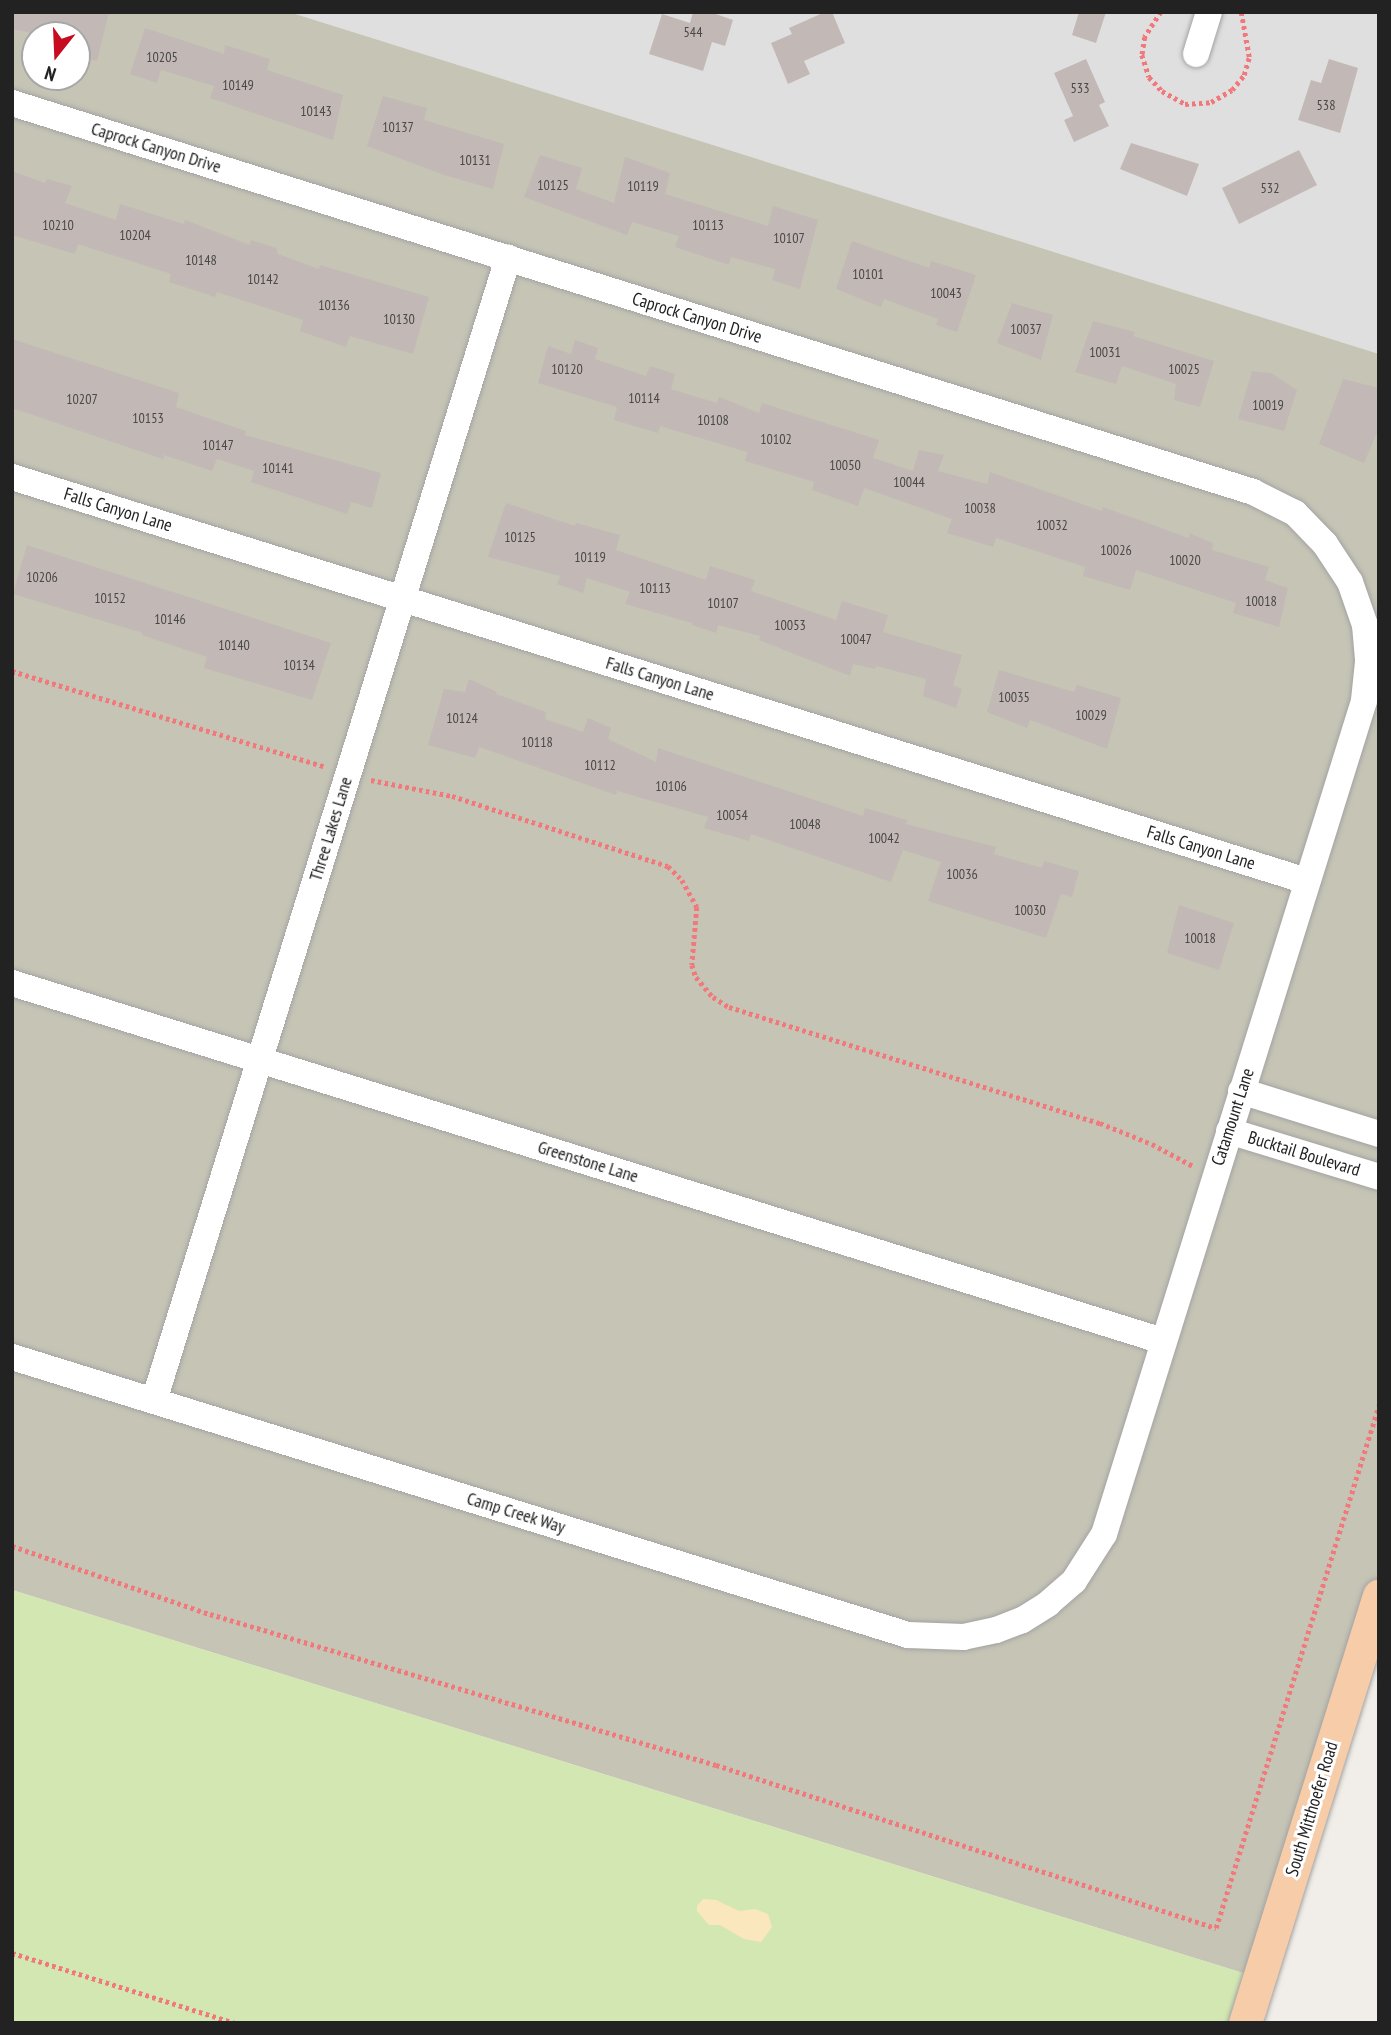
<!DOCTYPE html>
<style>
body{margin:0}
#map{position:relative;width:1391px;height:2035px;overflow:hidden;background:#f1eee9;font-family:"PT Sans Narrow",sans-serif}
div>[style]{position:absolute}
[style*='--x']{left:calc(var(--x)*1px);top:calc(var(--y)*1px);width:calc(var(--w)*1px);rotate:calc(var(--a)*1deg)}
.residential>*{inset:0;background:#e0dfdf}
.construction>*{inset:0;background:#c6c4b5}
.grass>*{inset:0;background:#d3e7b3}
.sand>*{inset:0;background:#fbe7be}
.building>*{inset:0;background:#c2b9b6}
.path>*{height:4.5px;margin-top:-2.25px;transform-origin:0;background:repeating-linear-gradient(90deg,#f2797b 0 3.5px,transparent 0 7px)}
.roads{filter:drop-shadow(0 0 2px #a3a3a3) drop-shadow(0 0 2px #a3a3a3)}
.minor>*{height:26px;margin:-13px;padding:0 13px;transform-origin:13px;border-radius:13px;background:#fff}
.major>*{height:33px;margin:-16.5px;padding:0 16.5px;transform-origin:16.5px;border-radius:16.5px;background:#f7cca9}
span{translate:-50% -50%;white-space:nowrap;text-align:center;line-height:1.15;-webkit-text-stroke:6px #fff;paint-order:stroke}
.number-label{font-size:14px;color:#4a4847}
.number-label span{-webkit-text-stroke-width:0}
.street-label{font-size:18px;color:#222}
.frame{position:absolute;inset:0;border:14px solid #222;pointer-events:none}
.north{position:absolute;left:21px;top:21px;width:70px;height:70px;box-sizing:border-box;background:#fff;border:2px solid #a7a7a7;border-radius:50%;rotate:198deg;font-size:19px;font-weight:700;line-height:28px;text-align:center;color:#222}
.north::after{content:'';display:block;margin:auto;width:24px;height:32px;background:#c70c22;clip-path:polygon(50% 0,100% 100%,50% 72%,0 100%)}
</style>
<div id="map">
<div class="residential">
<i style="clip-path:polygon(289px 12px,1379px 12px,1379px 354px)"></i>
</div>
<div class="construction">
<i style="clip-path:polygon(evenodd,12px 12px,289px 12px,1379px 354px,1379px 1594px,1259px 1978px,12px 1590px,12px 12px,35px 35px,77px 35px,77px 77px,35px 77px,35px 35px)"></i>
</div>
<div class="grass">
<i style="clip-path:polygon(12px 1590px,1259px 1978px,1245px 2023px,12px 2023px)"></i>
</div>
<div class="sand">
<i style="clip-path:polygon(703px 1899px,716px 1900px,739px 1911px,755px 1909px,768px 1914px,772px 1927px,761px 1942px,744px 1939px,720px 1925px,709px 1925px,697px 1911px,697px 1906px)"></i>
</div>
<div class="building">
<i style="clip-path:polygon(12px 12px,109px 12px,97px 61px,77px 55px,77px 35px,42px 35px,12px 29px)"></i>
<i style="clip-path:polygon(693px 12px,710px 12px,733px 20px,725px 46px,712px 42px,703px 71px,649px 54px,662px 14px,690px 23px)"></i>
<i style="clip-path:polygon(825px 12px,832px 12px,845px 43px,804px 61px,810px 74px,788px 84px,771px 43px,792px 34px,789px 28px)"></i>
<i style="clip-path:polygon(1079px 12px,1106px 12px,1096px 43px,1072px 35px)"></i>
<i style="clip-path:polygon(145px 28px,224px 54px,225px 45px,270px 59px,267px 70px,343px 95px,333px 140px,210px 98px,214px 86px,161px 70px,157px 83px,130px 74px)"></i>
<i style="clip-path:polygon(1086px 59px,1105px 102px,1099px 105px,1109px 126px,1074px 142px,1064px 120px,1073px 116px,1054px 73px)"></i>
<i style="clip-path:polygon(1329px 59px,1358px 68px,1340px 133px,1298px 120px,1311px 80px,1321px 83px)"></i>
<i style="clip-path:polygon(383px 96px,427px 108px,424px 120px,504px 144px,493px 189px,444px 175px,367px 146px)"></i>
<i style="clip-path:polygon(1131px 143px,1199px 164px,1187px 196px,1120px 169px)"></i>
<i style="clip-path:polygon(1299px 150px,1317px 185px,1239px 224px,1222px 188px)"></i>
<i style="clip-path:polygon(540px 155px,582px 168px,576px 189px,614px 203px,625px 157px,670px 173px,665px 194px,768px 226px,773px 206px,818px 220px,800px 289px,772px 280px,775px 269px,731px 257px,729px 265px,675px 247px,679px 236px,632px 222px,627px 235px,524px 197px)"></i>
<i style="clip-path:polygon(12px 171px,45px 183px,47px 179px,72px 186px,65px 203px,116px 220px,120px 204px,184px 224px,185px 220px,250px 245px,251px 240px,276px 248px,278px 254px,319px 269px,320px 265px,429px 297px,413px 354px,350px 336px,346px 347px,300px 331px,303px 320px,217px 292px,215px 297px,169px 282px,171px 274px,78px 244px,75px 254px,12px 235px)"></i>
<i style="clip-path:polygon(852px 241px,929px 268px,931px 261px,976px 275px,957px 332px,936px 325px,938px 319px,884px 299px,881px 307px,836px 289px)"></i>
<i style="clip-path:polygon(1012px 303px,1053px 315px,1041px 360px,997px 343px)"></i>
<i style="clip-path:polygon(1093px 321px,1135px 332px,1133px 336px,1214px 361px,1200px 407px,1174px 400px,1176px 384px,1122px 366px,1116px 384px,1075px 372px)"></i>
<i style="clip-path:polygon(12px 339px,179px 393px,176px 407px,246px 431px,245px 435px,381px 473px,372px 508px,351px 502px,347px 514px,251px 482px,254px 471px,217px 459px,212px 471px,164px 455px,163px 459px,12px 408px)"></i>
<i style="clip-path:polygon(575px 340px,598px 348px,595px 359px,646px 376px,650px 366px,675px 374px,671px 389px,717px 403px,719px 397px,759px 413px,762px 403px,879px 440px,873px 458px,913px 471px,919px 450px,944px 455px,938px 471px,987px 484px,990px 472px,1102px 511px,1103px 507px,1189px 538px,1189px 533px,1213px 543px,1212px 550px,1269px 567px,1265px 580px,1288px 588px,1279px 627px,1233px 613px,1236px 603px,1136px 570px,1130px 590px,1083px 576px,1085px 567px,996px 538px,993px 547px,947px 533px,952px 519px,864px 488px,858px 506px,812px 490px,814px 482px,745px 461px,747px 452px,660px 426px,658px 433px,614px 420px,617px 407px,538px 383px,548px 346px,571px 354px)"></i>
<i style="clip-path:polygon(1252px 371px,1271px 373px,1297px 390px,1284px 431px,1238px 419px)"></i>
<i style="clip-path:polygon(1343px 379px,1379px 388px,1379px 428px,1364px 463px,1319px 444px)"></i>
<i style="clip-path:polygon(506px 503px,575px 526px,576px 523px,620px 535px,616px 550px,706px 580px,710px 566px,755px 580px,751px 591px,836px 620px,842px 601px,888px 615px,883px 632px,962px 655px,953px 685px,962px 689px,956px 708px,923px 696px,926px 679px,876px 666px,875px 669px,853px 664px,850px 676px,759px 640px,760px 636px,718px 625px,716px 633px,692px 625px,692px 623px,625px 604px,630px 592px,587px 578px,583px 593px,557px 584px,560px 576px,488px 557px)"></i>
<i style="clip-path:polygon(27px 545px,331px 643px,312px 700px,204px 668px,207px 657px,142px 635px,143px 633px,13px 594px)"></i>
<i style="clip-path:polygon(999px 670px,1074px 692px,1077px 685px,1121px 698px,1107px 749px,1030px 720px,1027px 728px,987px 712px)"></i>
<i style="clip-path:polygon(469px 679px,497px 692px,496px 694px,546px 712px,545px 719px,583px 732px,588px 718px,611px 728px,608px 739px,656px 762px,658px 748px,863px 816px,865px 808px,907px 820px,906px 824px,996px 847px,994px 854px,1042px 868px,1044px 861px,1079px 871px,1072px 897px,1061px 894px,1046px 938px,928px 901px,941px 862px,903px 850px,891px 882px,751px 834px,749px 841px,704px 828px,708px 817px,617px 791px,616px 795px,479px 747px,475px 758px,428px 745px,444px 689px,465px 692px)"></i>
<i style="clip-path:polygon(1179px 905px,1234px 923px,1219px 970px,1167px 953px)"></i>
</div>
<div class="path">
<i style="--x:1161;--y:12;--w:30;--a:123"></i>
<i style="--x:1145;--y:37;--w:18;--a:99"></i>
<i style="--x:1142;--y:55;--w:23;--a:72"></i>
<i style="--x:1149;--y:77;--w:19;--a:47"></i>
<i style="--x:1162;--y:91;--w:26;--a:29"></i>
<i style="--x:1185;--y:104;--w:26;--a:-4"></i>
<i style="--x:1211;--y:102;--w:24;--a:-30"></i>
<i style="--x:1232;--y:90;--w:19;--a:-51"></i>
<i style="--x:1244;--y:75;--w:19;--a:-74"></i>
<i style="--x:1249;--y:57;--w:46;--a:-100.1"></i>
<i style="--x:12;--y:671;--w:328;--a:17"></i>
<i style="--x:371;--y:780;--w:83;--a:11.2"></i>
<i style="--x:452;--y:796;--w:227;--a:18"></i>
<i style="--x:668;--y:866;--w:20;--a:45"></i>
<i style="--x:682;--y:880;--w:31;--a:61"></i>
<i style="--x:697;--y:907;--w:58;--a:94.9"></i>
<i style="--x:692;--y:965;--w:13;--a:72"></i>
<i style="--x:696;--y:977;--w:26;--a:50"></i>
<i style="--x:713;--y:997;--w:19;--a:32"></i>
<i style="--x:729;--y:1007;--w:389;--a:17.4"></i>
<i style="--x:1100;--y:1123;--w:56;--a:22"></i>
<i style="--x:1152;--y:1144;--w:47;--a:28.2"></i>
<i style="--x:12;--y:1546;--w:209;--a:19"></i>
<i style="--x:210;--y:1614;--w:528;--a:16.62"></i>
<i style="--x:716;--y:1765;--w:526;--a:18.06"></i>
<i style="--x:1216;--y:1928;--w:548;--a:-72.69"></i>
<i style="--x:12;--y:1953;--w:235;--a:17.4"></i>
</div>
<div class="roads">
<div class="minor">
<i style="--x:1196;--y:54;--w:44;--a:-72.8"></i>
<i style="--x:12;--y:103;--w:1301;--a:17.4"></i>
<i style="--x:1253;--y:492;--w:47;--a:26.6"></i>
<i style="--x:1295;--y:513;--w:43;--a:45.9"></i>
<i style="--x:1325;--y:544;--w:45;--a:56.7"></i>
<i style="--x:1350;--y:582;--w:46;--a:70.8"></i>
<i style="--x:1365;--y:625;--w:37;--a:85"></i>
<i style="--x:1368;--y:662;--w:39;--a:96"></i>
<i style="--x:1364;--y:701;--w:873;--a:107.33"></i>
<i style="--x:1104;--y:1534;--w:56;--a:122.6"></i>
<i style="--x:1074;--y:1581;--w:35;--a:139"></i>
<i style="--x:1048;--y:1604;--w:31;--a:148"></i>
<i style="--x:1022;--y:1620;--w:28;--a:159"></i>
<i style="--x:996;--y:1630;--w:33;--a:168"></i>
<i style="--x:964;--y:1637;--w:56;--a:-178"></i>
<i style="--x:908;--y:1635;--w:938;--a:-162.76"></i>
<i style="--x:12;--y:477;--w:1357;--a:17.33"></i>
<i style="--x:12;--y:983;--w:1205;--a:17.28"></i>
<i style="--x:1241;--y:1091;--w:145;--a:17.3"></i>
<i style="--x:1229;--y:1131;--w:157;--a:17"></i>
<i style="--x:154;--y:1401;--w:1197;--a:-72.79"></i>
</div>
<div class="major">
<i style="--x:1245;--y:2023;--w:448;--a:-72.6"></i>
</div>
</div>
<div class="number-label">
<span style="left:693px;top:32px">544</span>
<span style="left:162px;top:57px">10205</span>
<span style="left:238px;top:85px">10149</span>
<span style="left:1080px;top:88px">533</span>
<span style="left:1326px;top:105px">538</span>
<span style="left:316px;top:111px">10143</span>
<span style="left:398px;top:127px">10137</span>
<span style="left:475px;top:160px">10131</span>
<span style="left:553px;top:185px">10125</span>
<span style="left:643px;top:186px">10119</span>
<span style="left:1270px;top:188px">532</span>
<span style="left:58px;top:225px">10210</span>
<span style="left:708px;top:225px">10113</span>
<span style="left:135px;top:235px">10204</span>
<span style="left:789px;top:238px">10107</span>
<span style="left:201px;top:260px">10148</span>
<span style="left:868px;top:274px">10101</span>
<span style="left:263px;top:279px">10142</span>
<span style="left:946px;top:293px">10043</span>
<span style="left:334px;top:305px">10136</span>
<span style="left:399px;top:319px">10130</span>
<span style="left:1026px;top:329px">10037</span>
<span style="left:1105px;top:352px">10031</span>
<span style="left:567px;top:369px">10120</span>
<span style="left:1184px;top:369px">10025</span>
<span style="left:644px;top:398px">10114</span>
<span style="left:82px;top:399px">10207</span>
<span style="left:1268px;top:405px">10019</span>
<span style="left:148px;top:418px">10153</span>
<span style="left:713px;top:420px">10108</span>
<span style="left:776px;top:439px">10102</span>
<span style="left:218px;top:445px">10147</span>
<span style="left:845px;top:465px">10050</span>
<span style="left:278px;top:468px">10141</span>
<span style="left:909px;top:482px">10044</span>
<span style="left:980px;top:508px">10038</span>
<span style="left:1052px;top:525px">10032</span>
<span style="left:520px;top:537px">10125</span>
<span style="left:1116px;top:550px">10026</span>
<span style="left:590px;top:557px">10119</span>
<span style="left:1185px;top:560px">10020</span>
<span style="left:42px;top:577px">10206</span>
<span style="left:655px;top:588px">10113</span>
<span style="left:110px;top:598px">10152</span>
<span style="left:1261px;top:601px">10018</span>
<span style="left:723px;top:603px">10107</span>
<span style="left:170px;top:619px">10146</span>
<span style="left:790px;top:625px">10053</span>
<span style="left:856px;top:639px">10047</span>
<span style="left:234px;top:645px">10140</span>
<span style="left:299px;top:665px">10134</span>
<span style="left:1014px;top:697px">10035</span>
<span style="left:1091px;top:715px">10029</span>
<span style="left:462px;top:718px">10124</span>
<span style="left:537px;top:742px">10118</span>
<span style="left:600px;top:765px">10112</span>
<span style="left:671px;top:786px">10106</span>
<span style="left:732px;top:815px">10054</span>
<span style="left:805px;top:824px">10048</span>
<span style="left:884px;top:838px">10042</span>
<span style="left:962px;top:874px">10036</span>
<span style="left:1030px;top:910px">10030</span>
<span style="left:1200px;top:938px">10018</span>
</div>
<div class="street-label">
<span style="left:156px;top:148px;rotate:17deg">Caprock Canyon Drive</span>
<span style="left:697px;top:318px;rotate:17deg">Caprock Canyon Drive</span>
<span style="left:118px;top:510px;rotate:17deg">Falls Canyon Lane</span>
<span style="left:660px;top:679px;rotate:17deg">Falls Canyon Lane</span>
<span style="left:331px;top:829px;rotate:-73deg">Three Lakes Lane</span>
<span style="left:1201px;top:848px;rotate:17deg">Falls Canyon Lane</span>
<span style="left:1233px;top:1117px;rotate:-72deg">Catamount Lane</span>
<span style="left:1304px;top:1154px;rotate:17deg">Bucktail Boulevard</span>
<span style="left:588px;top:1162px;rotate:17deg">Greenstone Lane</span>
<span style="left:516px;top:1513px;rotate:17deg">Camp Creek Way</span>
<span style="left:1312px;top:1809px;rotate:-73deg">South Mitthoefer Road</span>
</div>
<div class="frame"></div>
<div class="north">N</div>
</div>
